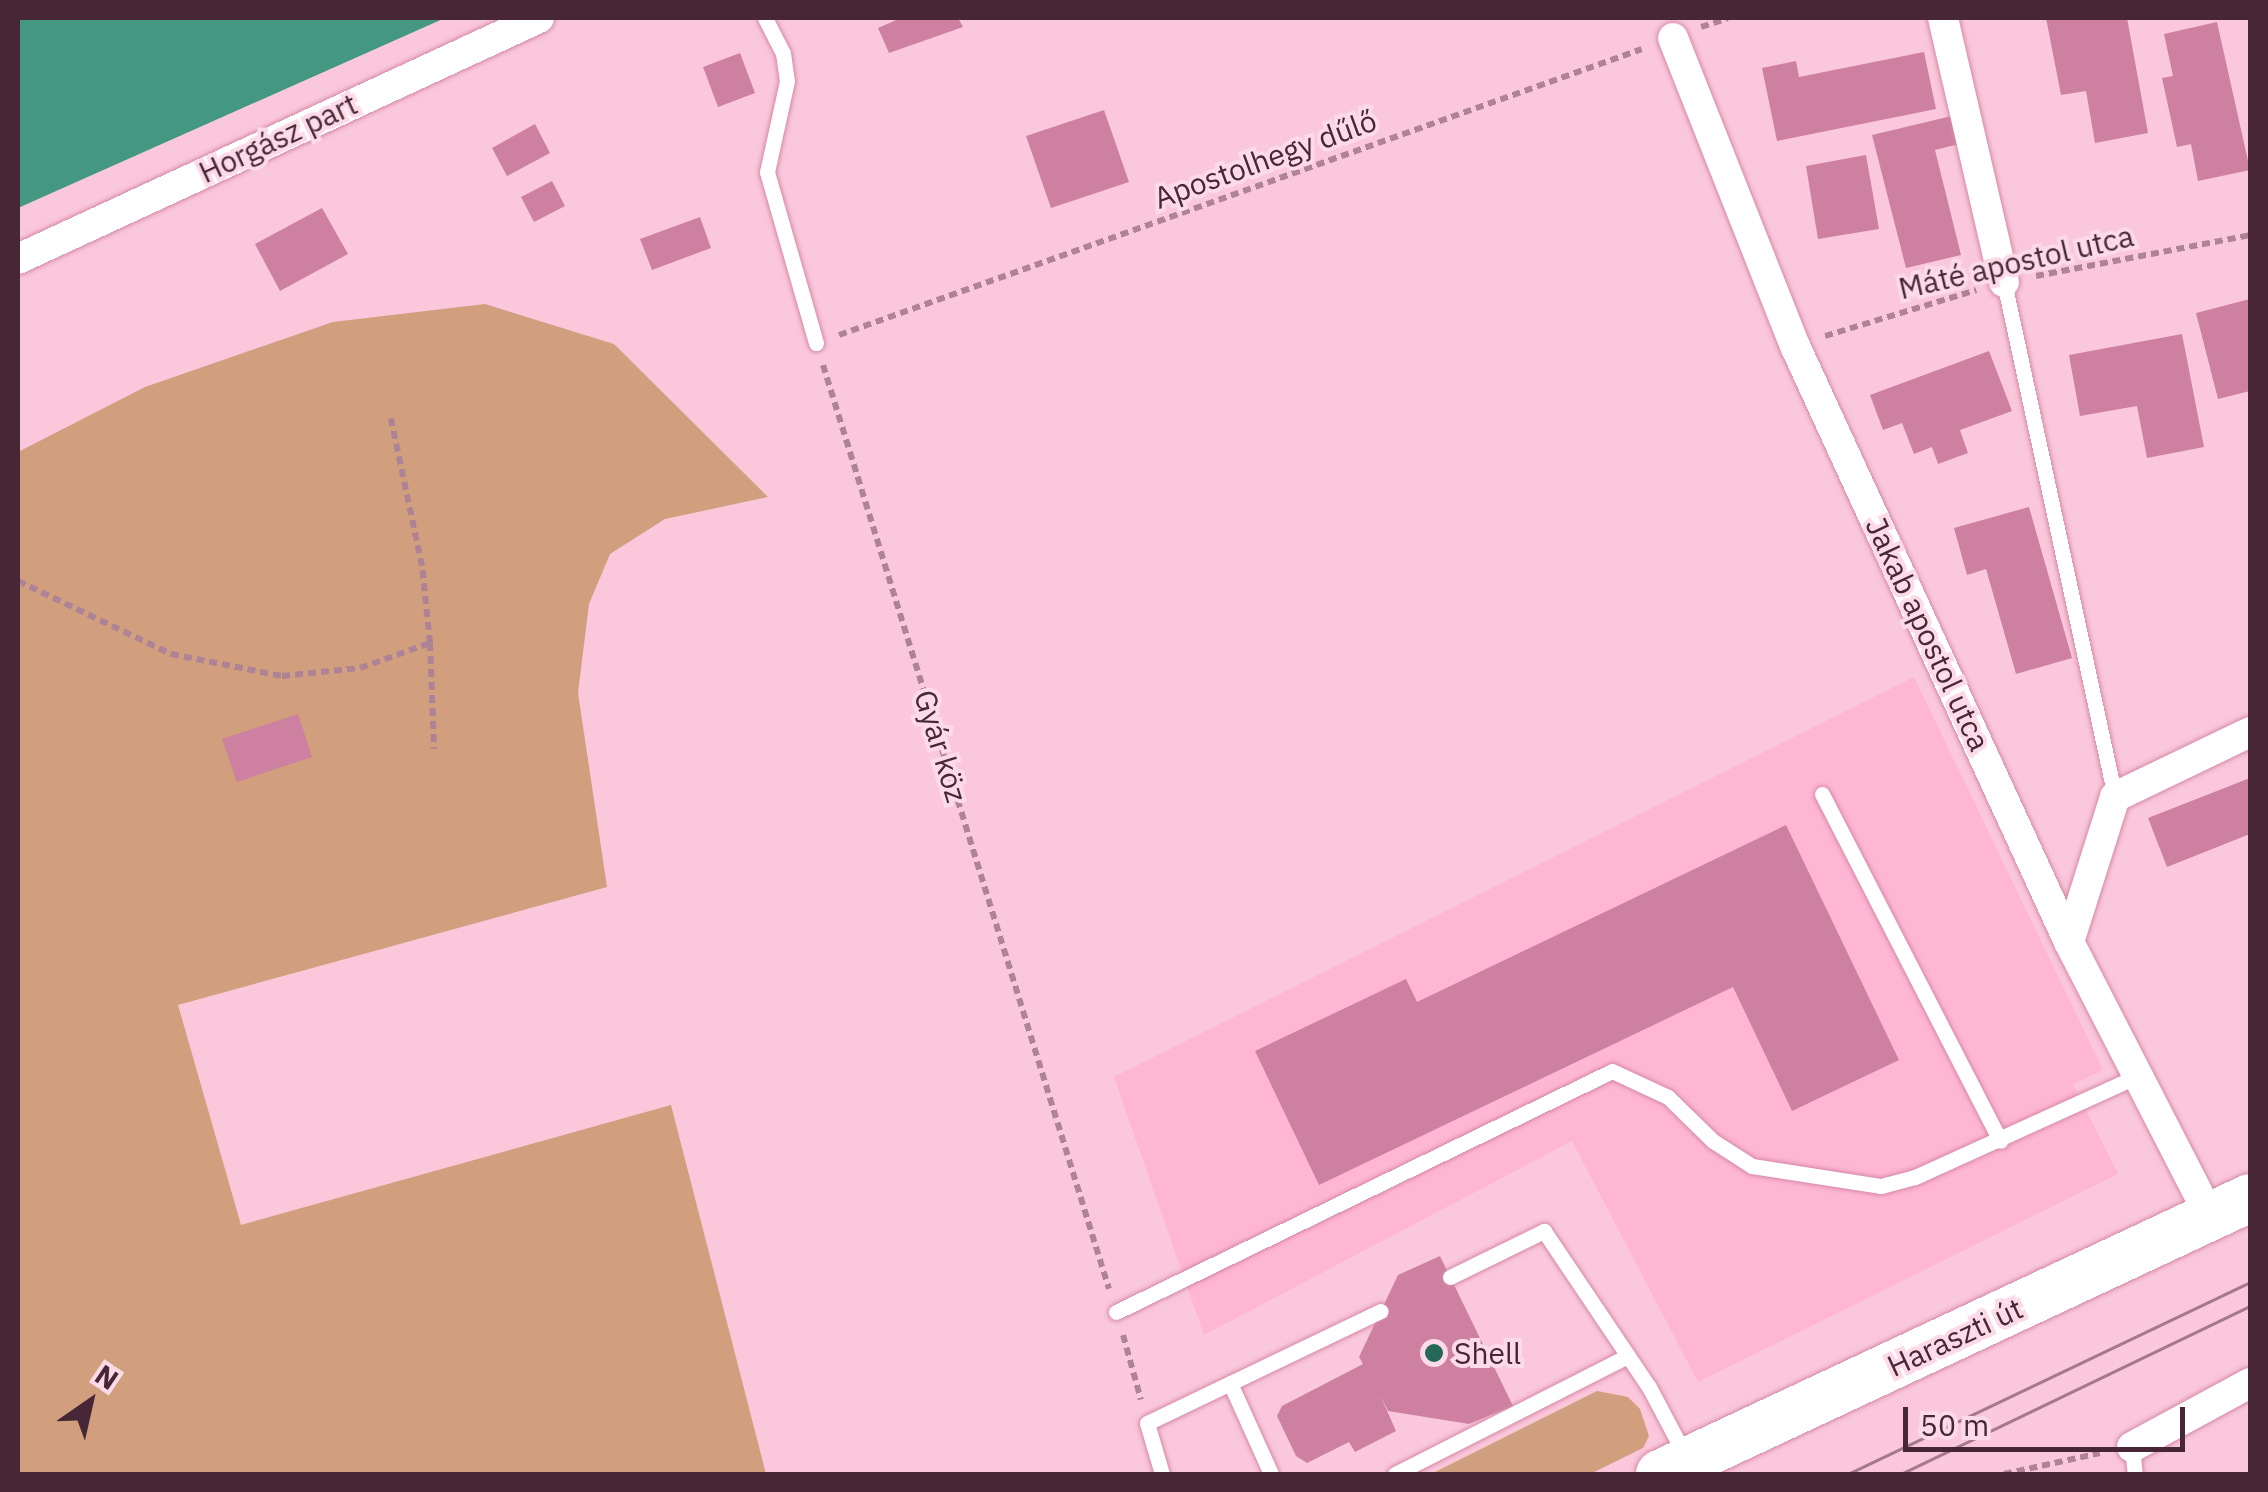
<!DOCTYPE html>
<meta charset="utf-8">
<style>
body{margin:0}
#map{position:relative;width:2268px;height:1492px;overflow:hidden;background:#fac7db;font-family:"IBM Plex Sans",sans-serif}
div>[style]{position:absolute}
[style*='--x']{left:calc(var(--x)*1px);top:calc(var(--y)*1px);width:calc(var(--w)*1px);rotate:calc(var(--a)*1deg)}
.built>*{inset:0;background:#feb6d3}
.green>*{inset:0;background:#d19e7e}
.water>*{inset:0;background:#449781}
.building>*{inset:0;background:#cd80a0}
.path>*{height:6px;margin-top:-3px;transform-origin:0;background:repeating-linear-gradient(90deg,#ae8395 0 8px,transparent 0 13px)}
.roads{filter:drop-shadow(0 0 2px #d688a8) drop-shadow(0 0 2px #d688a8)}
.service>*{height:15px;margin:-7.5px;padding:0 7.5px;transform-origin:7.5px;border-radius:7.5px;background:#fff}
.minor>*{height:30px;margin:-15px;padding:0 15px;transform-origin:15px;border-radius:15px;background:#fff}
.primary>*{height:48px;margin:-24px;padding:0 24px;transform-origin:24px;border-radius:24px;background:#fff}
.tram>*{height:2.5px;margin:-1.25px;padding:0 1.25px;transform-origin:1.25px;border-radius:1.25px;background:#a47a8b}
.dots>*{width:28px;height:28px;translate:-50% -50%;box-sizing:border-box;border:5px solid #fcdae7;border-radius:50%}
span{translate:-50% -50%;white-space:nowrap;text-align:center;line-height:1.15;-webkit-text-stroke:8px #fcdae7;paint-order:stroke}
.street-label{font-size:30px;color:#472735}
.poi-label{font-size:30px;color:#472735}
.left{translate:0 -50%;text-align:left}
.frame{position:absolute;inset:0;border:20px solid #472735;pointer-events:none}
.north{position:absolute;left:40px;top:1352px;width:100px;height:100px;-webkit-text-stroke:8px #fcdae7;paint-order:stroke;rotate:34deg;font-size:28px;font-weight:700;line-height:40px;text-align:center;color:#472735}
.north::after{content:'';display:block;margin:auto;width:35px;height:45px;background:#472735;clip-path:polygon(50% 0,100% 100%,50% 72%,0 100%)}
.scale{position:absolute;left:1903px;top:1407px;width:282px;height:45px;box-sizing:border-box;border:5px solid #472735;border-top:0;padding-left:12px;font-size:30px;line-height:35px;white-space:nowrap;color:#472735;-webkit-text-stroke:8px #fcdae7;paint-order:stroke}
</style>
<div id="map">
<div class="built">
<i style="clip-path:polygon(1914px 677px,2103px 1070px,2073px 1084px,2118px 1174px,1698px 1382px,1572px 1141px,1204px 1335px,1114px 1077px)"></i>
</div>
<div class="green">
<i style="clip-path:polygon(485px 304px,614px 344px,768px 497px,665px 519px,610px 554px,589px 604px,578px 693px,607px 887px,178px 1005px,241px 1225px,671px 1105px,766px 1474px,18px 1474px,18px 452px,145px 387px,333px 322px)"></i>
<i style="clip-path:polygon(1597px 1391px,1628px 1397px,1640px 1409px,1649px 1436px,1643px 1448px,1590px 1474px,1431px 1474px)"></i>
</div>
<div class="water">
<i style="clip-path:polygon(18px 18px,445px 18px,18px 208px)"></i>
</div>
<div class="building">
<i style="clip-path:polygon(901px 18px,958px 18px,963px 27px,889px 53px,878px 28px)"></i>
<i style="clip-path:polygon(2046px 18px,2127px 18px,2148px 133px,2095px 143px,2086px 91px,2061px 95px)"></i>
<i style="clip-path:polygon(2217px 22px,2250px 170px,2198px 181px,2191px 144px,2177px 147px,2162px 78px,2173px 76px,2164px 34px)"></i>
<i style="clip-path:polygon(1924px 52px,1936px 109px,1777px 141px,1762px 68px,1796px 61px,1799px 77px)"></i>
<i style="clip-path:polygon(740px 53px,755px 93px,718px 107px,703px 67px)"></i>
<i style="clip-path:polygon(1104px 110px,1129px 182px,1051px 208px,1026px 136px)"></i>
<i style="clip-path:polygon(1956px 115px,1963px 143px,1935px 150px,1961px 255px,1906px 268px,1872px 135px)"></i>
<i style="clip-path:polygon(535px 124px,550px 153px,507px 176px,492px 148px)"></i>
<i style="clip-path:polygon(1866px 155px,1879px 229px,1818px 239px,1806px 166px)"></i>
<i style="clip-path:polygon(552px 181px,565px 206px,534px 222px,521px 197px)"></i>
<i style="clip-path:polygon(322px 208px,348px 254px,280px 291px,255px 244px)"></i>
<i style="clip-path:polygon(700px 217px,711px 248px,652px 270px,640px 239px)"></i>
<i style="clip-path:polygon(2250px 299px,2250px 391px,2218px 399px,2196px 313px)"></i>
<i style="clip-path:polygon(2182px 334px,2204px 447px,2147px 458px,2137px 406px,2080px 416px,2069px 355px)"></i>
<i style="clip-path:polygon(1989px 351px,2012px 411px,1960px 430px,1968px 453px,1938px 464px,1932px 447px,1914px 454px,1902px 423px,1883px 430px,1870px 395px)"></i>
<i style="clip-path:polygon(2029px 507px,2072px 658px,2016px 674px,1986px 569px,1967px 575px,1954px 528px)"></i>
<i style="clip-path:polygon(298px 714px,312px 757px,237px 782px,222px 739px)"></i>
<i style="clip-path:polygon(2250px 778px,2250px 834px,2167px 867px,2148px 818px)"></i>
<i style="clip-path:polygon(1786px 825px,1899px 1060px,1792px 1111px,1733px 987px,1319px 1185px,1255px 1051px,1406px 979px,1417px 1002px)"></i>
<i style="clip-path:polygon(1440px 1256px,1513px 1406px,1469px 1424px,1388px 1411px,1380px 1395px,1396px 1431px,1355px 1452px,1349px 1442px,1307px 1463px,1296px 1456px,1277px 1416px,1282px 1406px,1363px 1364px,1359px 1357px,1398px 1275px)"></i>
</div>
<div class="path">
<i style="--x:1701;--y:27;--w:28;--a:-18"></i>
<i style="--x:2036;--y:276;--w:218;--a:-10.8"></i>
<i style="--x:839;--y:335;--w:852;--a:-19.6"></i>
<i style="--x:1825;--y:336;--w:158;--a:-16.9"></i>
<i style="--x:823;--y:365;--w:967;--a:72.8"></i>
<i style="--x:18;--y:581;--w:170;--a:25.5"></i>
<i style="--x:171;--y:654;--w:113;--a:11.2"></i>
<i style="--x:282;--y:676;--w:78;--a:-5.9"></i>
<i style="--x:360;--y:668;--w:74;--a:-19.7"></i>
<i style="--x:430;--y:643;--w:77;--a:-95.9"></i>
<i style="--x:422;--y:566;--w:155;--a:-101.9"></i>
<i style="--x:430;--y:643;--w:106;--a:87.8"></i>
<i style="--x:1123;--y:1335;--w:67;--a:74.5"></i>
<i style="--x:2004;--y:1474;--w:98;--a:-12.3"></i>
</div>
<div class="roads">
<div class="service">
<i style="--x:765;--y:18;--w:39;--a:63"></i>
<i style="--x:783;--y:53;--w:28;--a:82"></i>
<i style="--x:787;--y:81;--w:93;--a:102.4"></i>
<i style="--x:767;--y:172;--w:178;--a:74"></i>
<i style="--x:2004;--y:282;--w:527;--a:77.84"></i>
<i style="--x:1822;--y:794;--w:390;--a:62.8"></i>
<i style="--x:1450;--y:1277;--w:105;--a:-26.1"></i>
<i style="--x:1544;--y:1231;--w:188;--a:56.1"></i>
<i style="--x:1649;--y:1387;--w:79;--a:62.1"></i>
<i style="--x:1116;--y:1312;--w:551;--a:-25.91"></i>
<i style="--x:1612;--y:1071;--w:62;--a:24.9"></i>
<i style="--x:1668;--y:1097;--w:63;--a:44.4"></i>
<i style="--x:1713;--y:1141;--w:46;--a:32.7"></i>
<i style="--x:1752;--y:1166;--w:131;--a:8.8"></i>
<i style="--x:1881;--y:1186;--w:35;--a:-15"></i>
<i style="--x:1915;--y:1177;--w:245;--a:-24.4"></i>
<i style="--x:1230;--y:1383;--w:100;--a:65.7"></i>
<i style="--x:2132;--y:1447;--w:27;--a:84"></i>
<i style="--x:1162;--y:1474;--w:53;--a:-106.4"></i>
<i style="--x:1147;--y:1423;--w:259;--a:-25.6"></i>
<i style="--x:1395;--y:1474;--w:261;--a:-26.9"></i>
</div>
<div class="minor">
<i style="--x:1943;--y:18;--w:271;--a:77"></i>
<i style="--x:1673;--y:38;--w:334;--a:68.4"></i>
<i style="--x:1796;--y:348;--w:654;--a:65.32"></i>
<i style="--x:2069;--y:942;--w:310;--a:62.8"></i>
<i style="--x:18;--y:259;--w:574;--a:-24.82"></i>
<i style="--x:2069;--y:942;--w:152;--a:-72.4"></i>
<i style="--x:2115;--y:797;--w:150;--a:-25.7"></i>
<i style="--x:2132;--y:1447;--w:134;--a:-28.5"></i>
</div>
<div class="primary">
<i style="--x:1660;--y:1474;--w:651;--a:-25.07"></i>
</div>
</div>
<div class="tram">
<i style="--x:1848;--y:1474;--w:445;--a:-25.5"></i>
<i style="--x:1901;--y:1474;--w:387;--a:-25.7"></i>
</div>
<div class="dots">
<i style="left:1434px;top:1353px;background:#266857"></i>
</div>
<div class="street-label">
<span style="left:278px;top:138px;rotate:-25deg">Horgász part</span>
<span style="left:1265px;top:159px;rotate:-20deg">Apostolhegy dűlő</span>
<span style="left:2016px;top:262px;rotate:-13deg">Máté apostol utca</span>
<span style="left:1928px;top:634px;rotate:65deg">Jakab apostol utca</span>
<span style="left:941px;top:746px;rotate:73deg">Gyár köz</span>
<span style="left:1955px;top:1337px;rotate:-25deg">Haraszti út</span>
</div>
<div class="poi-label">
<span class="left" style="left:1454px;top:1353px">Shell</span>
</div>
<div class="frame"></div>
<div class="north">N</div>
<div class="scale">50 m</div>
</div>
